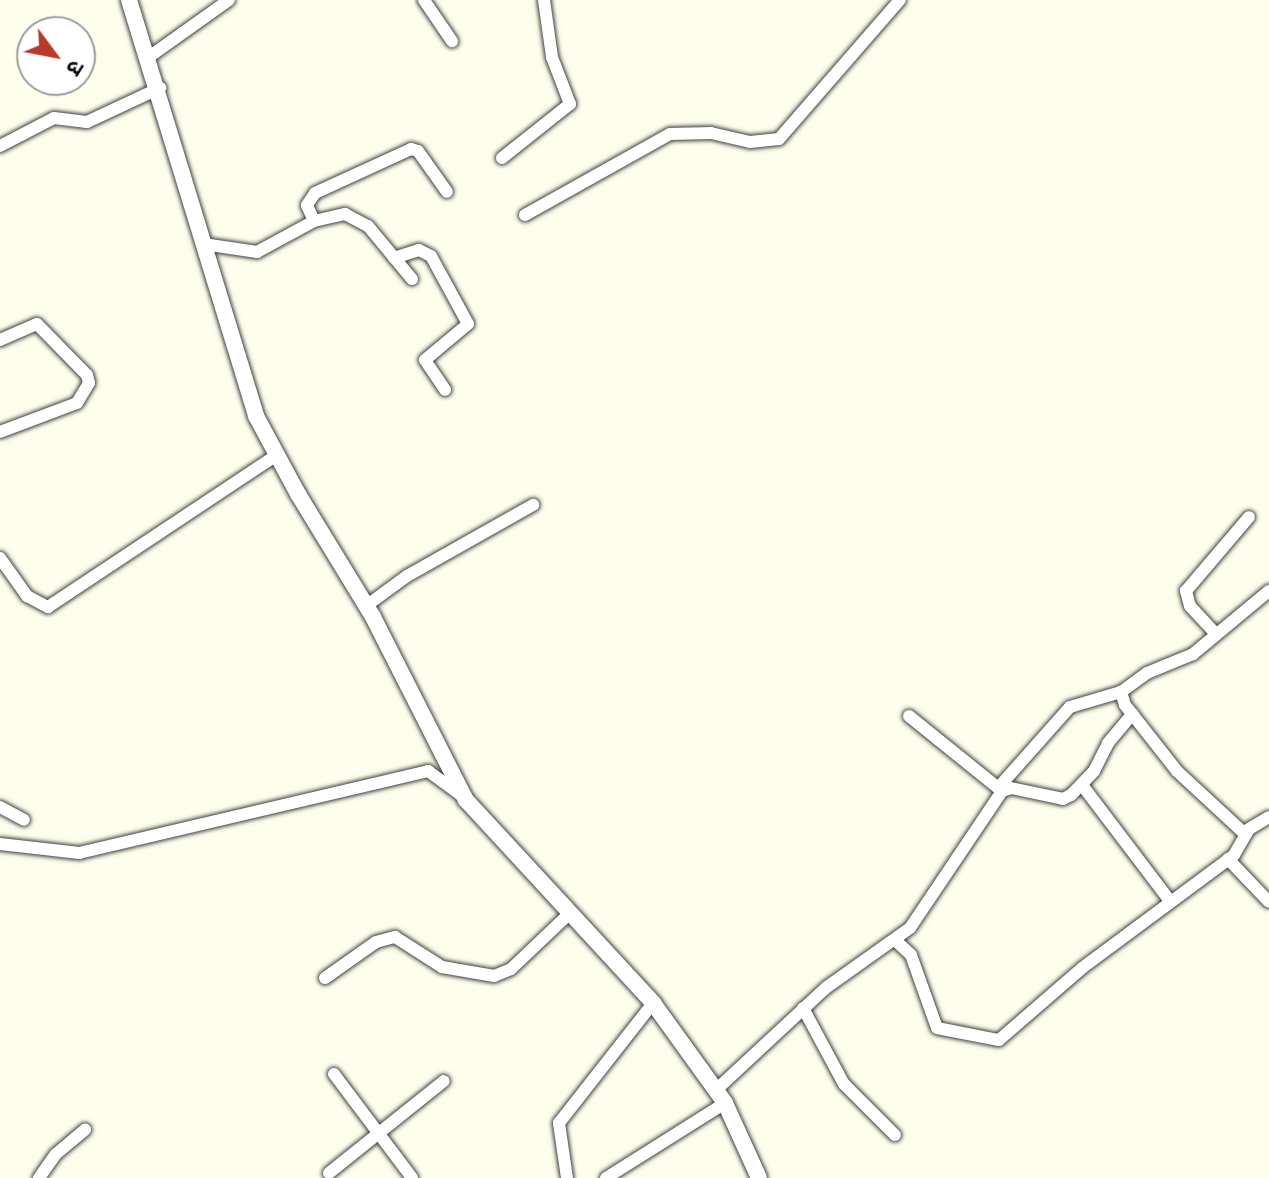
<!DOCTYPE html>
<meta charset="utf-8">
<style>
body{margin:0}
#map{position:relative;width:1269px;height:1178px;overflow:hidden;background:#fefeed;font-family:"Times New Roman","Noto Sans Devanagari",serif}
div>[style]{position:absolute}
[style*='--x']{left:calc(var(--x)*1px);top:calc(var(--y)*1px);width:calc(var(--w)*1px);rotate:calc(var(--a)*1deg)}
.roads{filter:drop-shadow(0 0 2px #404040) drop-shadow(0 0 2px #404040)}
.minor>*{height:12px;margin:-6px;padding:0 6px;transform-origin:6px;border-radius:6px;background:#fff}
.tertiary>*{height:16px;margin:-8px;padding:0 8px;transform-origin:8px;border-radius:8px;background:#fff}
span{translate:-50% -50%;white-space:nowrap;text-align:center;line-height:1.15;-webkit-text-stroke:8px #fff;paint-order:stroke}
.north{position:absolute;left:16px;top:16px;width:80px;height:80px;box-sizing:border-box;background:#fff;border:2px solid #9e9e9e;border-radius:50%;rotate:122deg;font-size:22px;font-weight:700;line-height:32px;text-align:center;color:#0d0d0d}
.north::after{content:'';display:block;margin:auto;width:28px;height:36px;background:#b73a2a;clip-path:polygon(50% 0,100% 100%,50% 72%,0 100%)}
</style>
<div id="map">
<div class="roads">
<div class="minor">
<i style="--x:424;--y:0;--w:50;--a:55.7"></i>
<i style="--x:149;--y:57;--w:98;--a:-35.5"></i>
<i style="--x:0;--y:146;--w:61;--a:-27.4"></i>
<i style="--x:54;--y:118;--w:33;--a:7"></i>
<i style="--x:87;--y:122;--w:81;--a:-25"></i>
<i style="--x:502;--y:158;--w:87;--a:-38.5"></i>
<i style="--x:570;--y:104;--w:50;--a:-111"></i>
<i style="--x:552;--y:57;--w:58;--a:-98"></i>
<i style="--x:525;--y:215;--w:166;--a:-29.2"></i>
<i style="--x:670;--y:134;--w:41;--a:-1.4"></i>
<i style="--x:711;--y:133;--w:40;--a:13"></i>
<i style="--x:750;--y:142;--w:29;--a:-6"></i>
<i style="--x:779;--y:139;--w:184;--a:-49"></i>
<i style="--x:314;--y:221;--w:17;--a:-114"></i>
<i style="--x:307;--y:205;--w:14;--a:-56"></i>
<i style="--x:315;--y:193;--w:106;--a:-24.6"></i>
<i style="--x:411;--y:149;--w:7;--a:16"></i>
<i style="--x:418;--y:151;--w:50;--a:54.7"></i>
<i style="--x:203;--y:244;--w:55;--a:8.4"></i>
<i style="--x:257;--y:252;--w:65;--a:-28.5"></i>
<i style="--x:314;--y:221;--w:32;--a:-13"></i>
<i style="--x:345;--y:214;--w:26;--a:28"></i>
<i style="--x:368;--y:226;--w:69;--a:50.3"></i>
<i style="--x:394;--y:258;--w:26;--a:-18"></i>
<i style="--x:419;--y:250;--w:13;--a:27"></i>
<i style="--x:431;--y:256;--w:77;--a:61.4"></i>
<i style="--x:468;--y:324;--w:56;--a:140.1"></i>
<i style="--x:425;--y:360;--w:36;--a:56"></i>
<i style="--x:0;--y:340;--w:40;--a:-23.4"></i>
<i style="--x:37;--y:324;--w:71;--a:45.6"></i>
<i style="--x:87;--y:375;--w:8;--a:76"></i>
<i style="--x:89;--y:383;--w:23;--a:121"></i>
<i style="--x:77;--y:403;--w:82;--a:159.4"></i>
<i style="--x:0;--y:558;--w:47;--a:54.6"></i>
<i style="--x:27;--y:596;--w:24;--a:28"></i>
<i style="--x:48;--y:607;--w:275;--a:-33.6"></i>
<i style="--x:366;--y:606;--w:51;--a:-36.2"></i>
<i style="--x:407;--y:576;--w:145;--a:-29.4"></i>
<i style="--x:1216;--y:634;--w:38;--a:-133"></i>
<i style="--x:1190;--y:606;--w:16;--a:-105"></i>
<i style="--x:1186;--y:591;--w:97;--a:-49.6"></i>
<i style="--x:909;--y:716;--w:119;--a:38.9"></i>
<i style="--x:1082;--y:785;--w:146;--a:52.8"></i>
<i style="--x:998;--y:788;--w:108;--a:-48.4"></i>
<i style="--x:1070;--y:707;--w:53;--a:-16.4"></i>
<i style="--x:0;--y:807;--w:27;--a:28"></i>
<i style="--x:1245;--y:834;--w:93;--a:-137.2"></i>
<i style="--x:1177;--y:771;--w:84;--a:-128.2"></i>
<i style="--x:1125;--y:705;--w:14;--a:-107"></i>
<i style="--x:1121;--y:692;--w:32;--a:-36"></i>
<i style="--x:1147;--y:673;--w:50;--a:-22.4"></i>
<i style="--x:1193;--y:654;--w:99;--a:-39.7"></i>
<i style="--x:0;--y:844;--w:80;--a:6.5"></i>
<i style="--x:79;--y:853;--w:359;--a:-13.2"></i>
<i style="--x:428;--y:771;--w:41;--a:36"></i>
<i style="--x:1228;--y:859;--w:59;--a:46.4"></i>
<i style="--x:895;--y:940;--w:22;--a:43"></i>
<i style="--x:911;--y:955;--w:77;--a:70.4"></i>
<i style="--x:937;--y:1028;--w:63;--a:11"></i>
<i style="--x:999;--y:1040;--w:110;--a:-40.9"></i>
<i style="--x:1082;--y:968;--w:189;--a:-36.6"></i>
<i style="--x:1234;--y:855;--w:30;--a:-60"></i>
<i style="--x:1249;--y:829;--w:23;--a:-31"></i>
<i style="--x:325;--y:978;--w:62;--a:-35.2"></i>
<i style="--x:376;--y:942;--w:20;--a:-15"></i>
<i style="--x:395;--y:937;--w:56;--a:32.6"></i>
<i style="--x:442;--y:967;--w:53;--a:9.8"></i>
<i style="--x:494;--y:976;--w:18;--a:-22"></i>
<i style="--x:511;--y:969;--w:80;--a:-43.5"></i>
<i style="--x:803;--y:1008;--w:86;--a:61.7"></i>
<i style="--x:844;--y:1084;--w:72;--a:45"></i>
<i style="--x:334;--y:1074;--w:130;--a:53.1"></i>
<i style="--x:716;--y:1090;--w:151;--a:-42.9"></i>
<i style="--x:827;--y:987;--w:102;--a:-35.4"></i>
<i style="--x:910;--y:928;--w:165;--a:-56.1"></i>
<i style="--x:1002;--y:791;--w:9;--a:-18"></i>
<i style="--x:1011;--y:788;--w:53;--a:11.9"></i>
<i style="--x:1063;--y:799;--w:9;--a:-27"></i>
<i style="--x:1071;--y:795;--w:33;--a:-46"></i>
<i style="--x:1094;--y:771;--w:31;--a:-63"></i>
<i style="--x:1108;--y:743;--w:38;--a:-50"></i>
<i style="--x:329;--y:1173;--w:147;--a:-38.7"></i>
<i style="--x:39;--y:1178;--w:29;--a:-55"></i>
<i style="--x:56;--y:1154;--w:38;--a:-40"></i>
<i style="--x:567;--y:1178;--w:56;--a:-98.3"></i>
<i style="--x:559;--y:1123;--w:152;--a:-51.9"></i>
<i style="--x:606;--y:1178;--w:141;--a:-32.2"></i>
</div>
<div class="tertiary">
<i style="--x:129;--y:0;--w:435;--a:73"></i>
<i style="--x:256;--y:416;--w:89;--a:61.7"></i>
<i style="--x:298;--y:494;--w:144;--a:58.6"></i>
<i style="--x:373;--y:617;--w:205;--a:63.1"></i>
<i style="--x:466;--y:800;--w:276;--a:47.3"></i>
<i style="--x:653;--y:1003;--w:123;--a:54.2"></i>
<i style="--x:725;--y:1103;--w:82;--a:65.6"></i>
</div>
</div>
<div class="north">उ</div>
</div>
